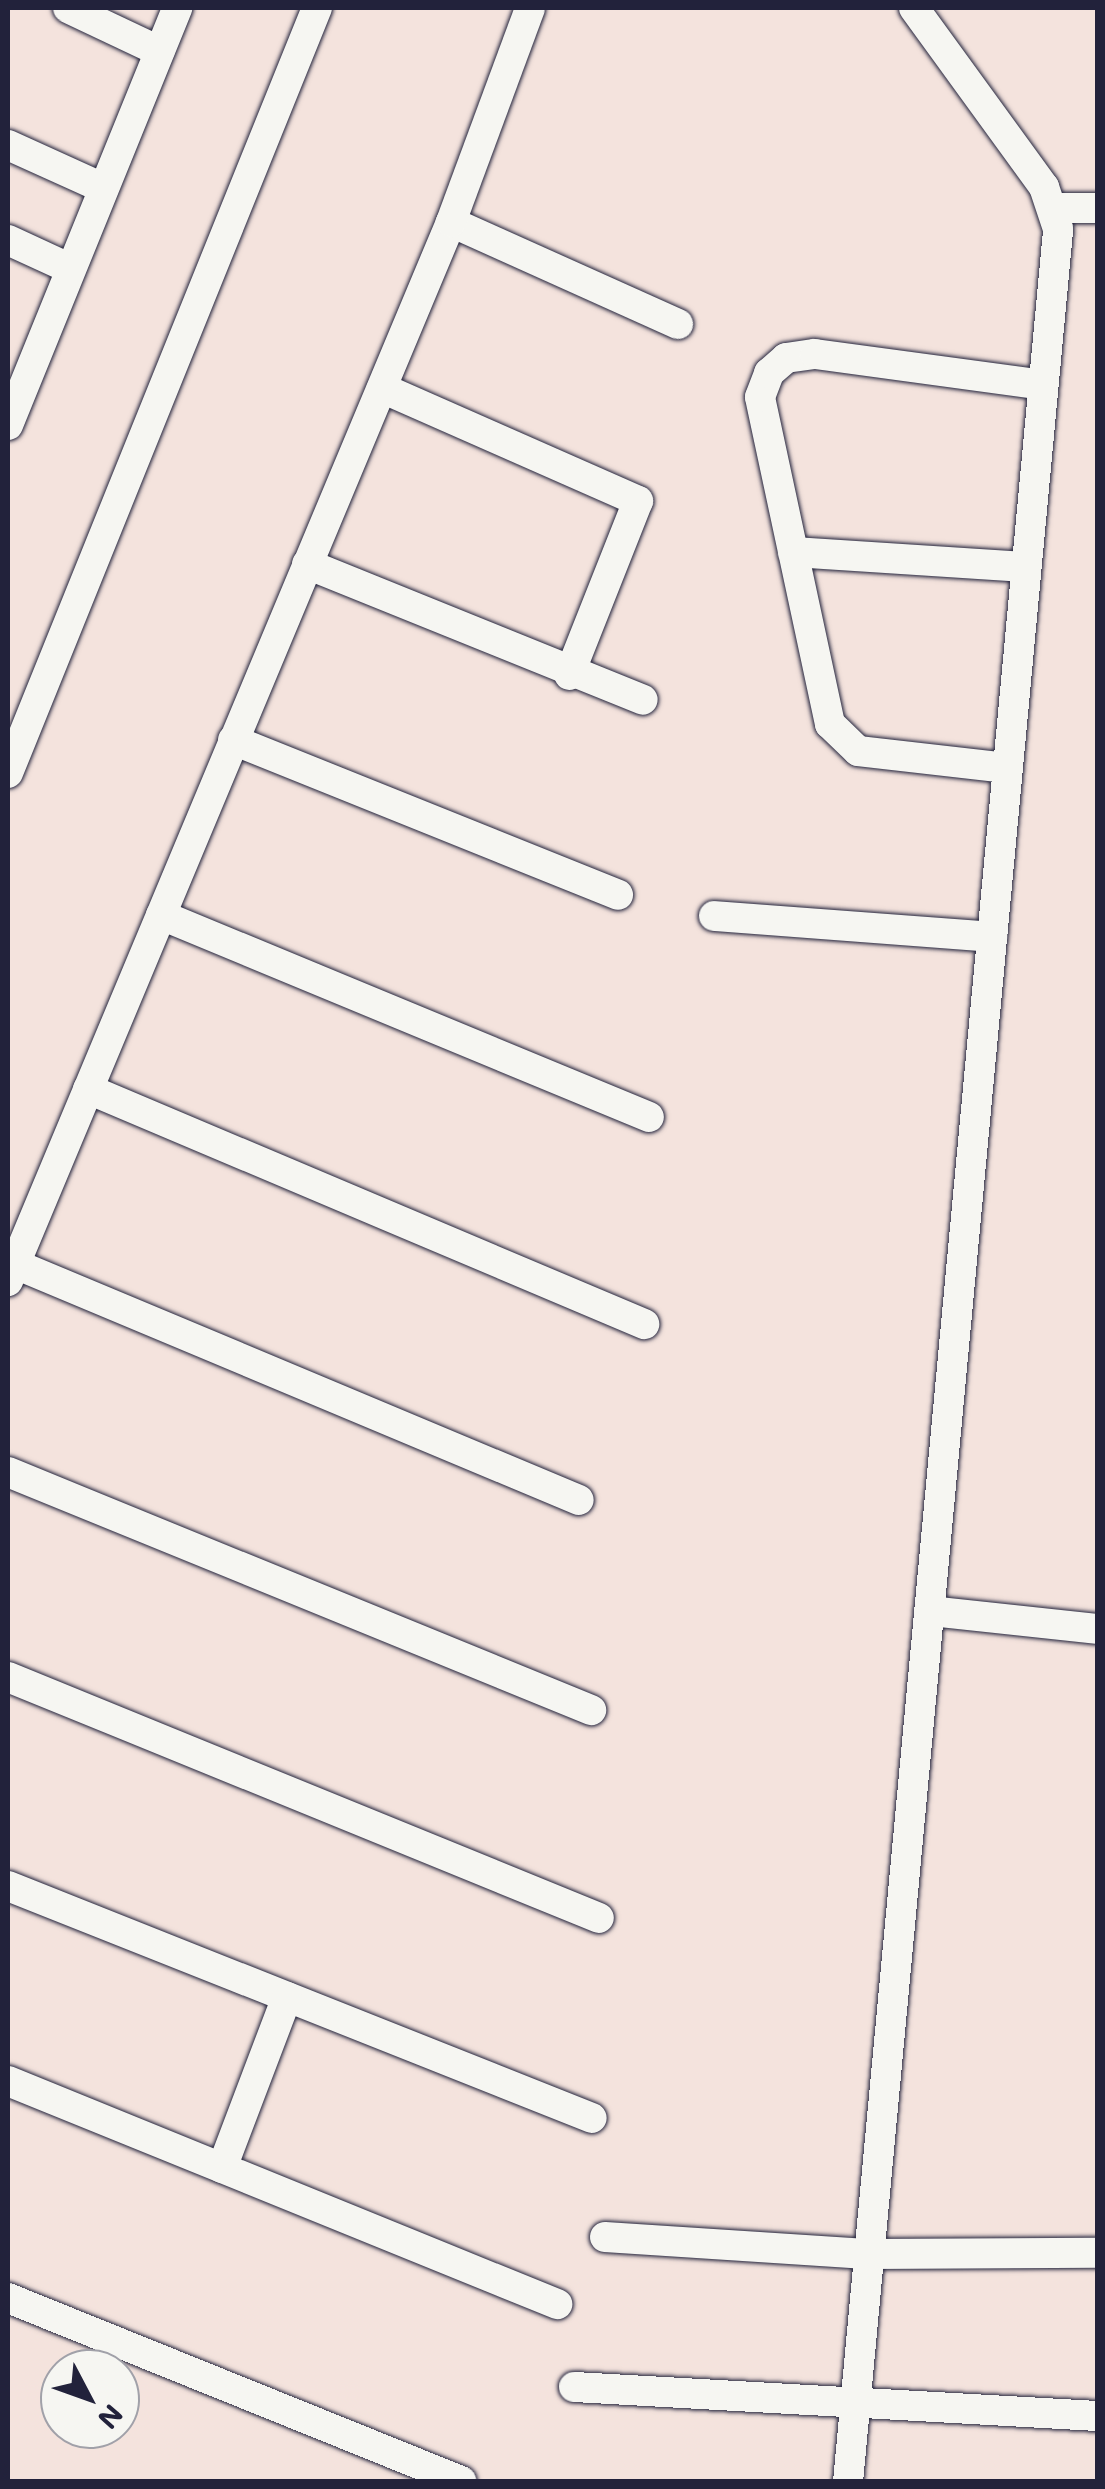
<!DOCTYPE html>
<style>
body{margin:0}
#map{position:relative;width:1105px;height:2489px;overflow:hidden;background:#f4e3dd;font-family:Mali,sans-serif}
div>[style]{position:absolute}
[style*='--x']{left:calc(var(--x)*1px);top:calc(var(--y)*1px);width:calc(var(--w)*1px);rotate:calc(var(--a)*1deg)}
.roads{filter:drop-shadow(0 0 2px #22223b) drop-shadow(0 0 2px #22223b)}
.minor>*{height:30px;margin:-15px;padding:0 15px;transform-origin:15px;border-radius:15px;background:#f6f6f2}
span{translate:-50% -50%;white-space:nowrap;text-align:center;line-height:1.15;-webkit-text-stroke:8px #f6f6f2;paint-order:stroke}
.frame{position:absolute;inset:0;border:10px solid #22223b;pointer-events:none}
.north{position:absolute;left:40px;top:2349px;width:100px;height:100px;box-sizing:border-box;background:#f6f6f2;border:2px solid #a1a1a9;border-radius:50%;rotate:131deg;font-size:28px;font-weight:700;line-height:40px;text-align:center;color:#22223b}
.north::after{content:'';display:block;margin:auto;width:35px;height:45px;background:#22223b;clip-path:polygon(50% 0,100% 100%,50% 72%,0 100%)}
</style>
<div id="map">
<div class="roads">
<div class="minor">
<i style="--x:68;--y:8;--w:101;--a:25.3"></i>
<i style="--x:8;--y:145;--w:104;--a:24.4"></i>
<i style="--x:1054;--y:208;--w:44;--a:0"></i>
<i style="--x:451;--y:222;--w:249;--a:24.2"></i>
<i style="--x:8;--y:240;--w:69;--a:24.7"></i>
<i style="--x:382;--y:388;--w:280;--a:23.8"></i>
<i style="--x:638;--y:501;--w:187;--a:111.6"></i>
<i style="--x:8;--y:425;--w:450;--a:-67.9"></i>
<i style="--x:793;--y:552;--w:233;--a:3.7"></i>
<i style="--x:307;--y:564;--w:362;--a:22"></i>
<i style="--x:233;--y:740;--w:415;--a:21.9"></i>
<i style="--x:1007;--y:768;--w:150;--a:-173.5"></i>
<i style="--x:858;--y:751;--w:39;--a:-136"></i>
<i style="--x:830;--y:724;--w:334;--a:-102.1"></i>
<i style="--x:760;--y:397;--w:26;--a:-69"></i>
<i style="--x:769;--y:373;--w:23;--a:-41"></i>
<i style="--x:786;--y:358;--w:29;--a:-8"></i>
<i style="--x:815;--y:354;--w:230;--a:7.7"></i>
<i style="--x:8;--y:773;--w:825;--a:-68.01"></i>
<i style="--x:161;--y:915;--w:528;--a:22.49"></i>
<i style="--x:714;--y:916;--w:279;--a:4.3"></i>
<i style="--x:88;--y:1089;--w:604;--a:22.91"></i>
<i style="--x:15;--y:1264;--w:611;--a:22.71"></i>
<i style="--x:8;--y:1281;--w:1148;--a:-67.3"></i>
<i style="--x:451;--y:222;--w:228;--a:-69.7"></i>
<i style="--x:8;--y:1472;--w:630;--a:22.21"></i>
<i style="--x:930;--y:1611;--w:169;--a:6.1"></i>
<i style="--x:8;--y:1677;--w:638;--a:22.18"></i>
<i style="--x:8;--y:1886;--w:628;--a:21.67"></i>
<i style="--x:8;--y:2081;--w:593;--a:22.11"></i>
<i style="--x:222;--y:2168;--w:183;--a:-69.2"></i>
<i style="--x:605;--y:2237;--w:266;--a:3.7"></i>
<i style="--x:870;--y:2254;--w:228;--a:-0.3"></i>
<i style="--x:8;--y:2298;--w:489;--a:22"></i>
<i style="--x:574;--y:2387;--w:525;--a:3.17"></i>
<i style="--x:848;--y:2482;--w:2263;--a:-84.67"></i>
<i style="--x:1058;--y:229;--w:44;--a:-108.4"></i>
<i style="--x:1044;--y:187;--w:221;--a:-126"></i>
</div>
</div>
<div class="frame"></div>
<div class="north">N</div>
</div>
